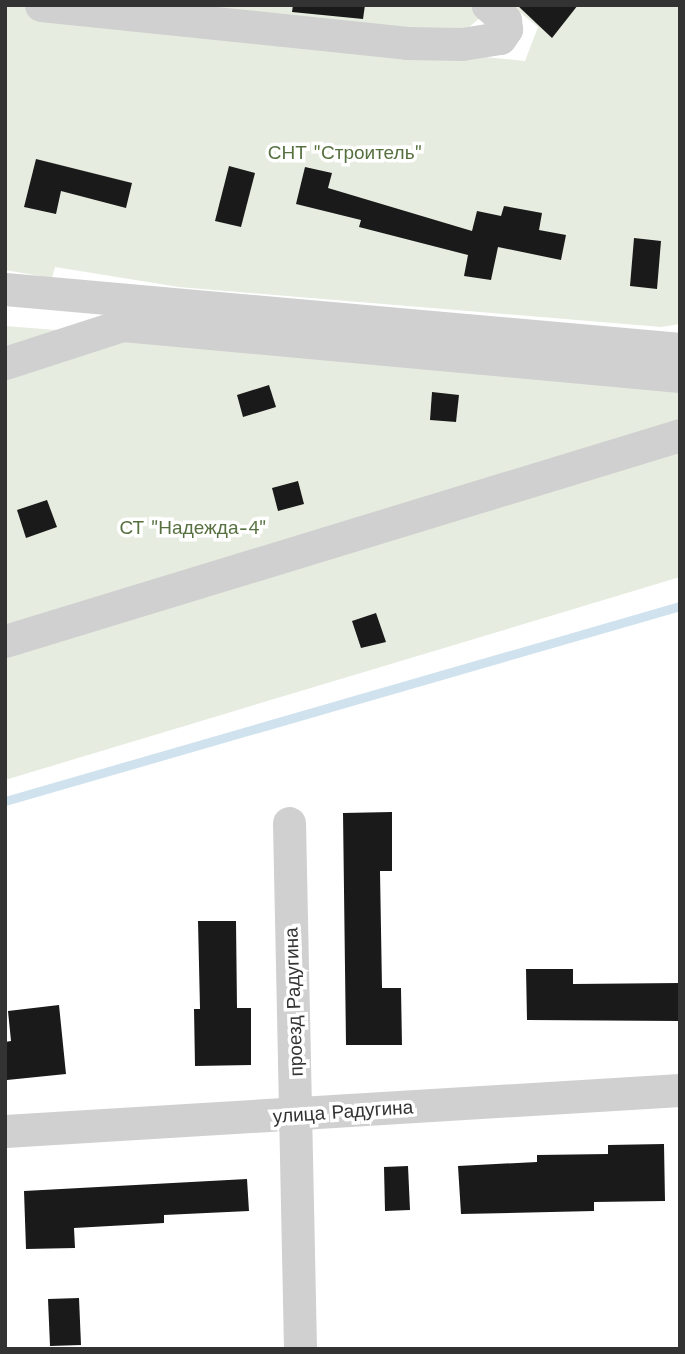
<!DOCTYPE html>
<meta charset="utf-8">
<style>
body{margin:0}
#map{position:relative;width:685px;height:1354px;overflow:hidden;background:#fff;font-family:"Work Sans",sans-serif}
div>[style]{position:absolute}
[style*='--x']{left:calc(var(--x)*1px);top:calc(var(--y)*1px);width:calc(var(--w)*1px);rotate:calc(var(--a)*1deg)}
.green>*{inset:0;background:#e6ecdf}
.stream>*{height:9px;margin:-4.5px;padding:0 4.5px;transform-origin:4.5px;border-radius:4.5px;background:#cfe2ee}
.building>*{inset:0;background:#1a1a1a}
.minor>*{height:33px;margin:-16.5px;padding:0 16.5px;transform-origin:16.5px;border-radius:16.5px;background:#d0d0d0}
span{translate:-50% -50%;white-space:nowrap;text-align:center;line-height:1.15;-webkit-text-stroke:7px #fff;paint-order:stroke}
.park-label{font-size:19px;color:#56703f}
.street-label{font-size:19px;color:#333}
.frame{position:absolute;inset:0;border:7px solid #333;pointer-events:none}
</style>
<div id="map">
<div class="green">
<i style="clip-path:polygon(5px 5px,470px 5px,482px 16px,455px 39px,455px 54px,525px 61px,538px 27px,511px 5px,680px 5px,680px 324px,661px 327px,179px 287px,55px 267px,52px 278px,5px 270px)"></i>
<i style="clip-path:polygon(5px 326px,680px 379px,680px 577px,5px 780px)"></i>
</div>
<div class="stream">
<i style="--x:5;--y:801;--w:703;--a:-16.11"></i>
</div>
<div class="building">
<i style="clip-path:polygon(293px 5px,365px 5px,363px 19px,292px 12px)"></i>
<i style="clip-path:polygon(517px 5px,578px 5px,552px 38px)"></i>
<i style="clip-path:polygon(36px 159px,132px 183px,126px 208px,61px 191px,56px 214px,24px 207px)"></i>
<i style="clip-path:polygon(229px 166px,255px 173px,241px 227px,215px 221px)"></i>
<i style="clip-path:polygon(305px 167px,332px 173px,328px 188px,472px 231px,477px 211px,501px 216px,504px 206px,542px 213px,539px 230px,566px 235px,561px 260px,498px 247px,491px 280px,464px 276px,468px 255px,359px 227px,361px 220px,296px 204px)"></i>
<i style="clip-path:polygon(634px 238px,661px 241px,657px 289px,630px 286px)"></i>
<i style="clip-path:polygon(269px 385px,276px 407px,243px 417px,237px 395px)"></i>
<i style="clip-path:polygon(432px 392px,459px 395px,456px 422px,430px 420px)"></i>
<i style="clip-path:polygon(298px 481px,304px 504px,278px 511px,272px 488px)"></i>
<i style="clip-path:polygon(47px 500px,57px 527px,26px 538px,17px 510px)"></i>
<i style="clip-path:polygon(376px 613px,386px 642px,361px 648px,352px 621px)"></i>
<i style="clip-path:polygon(392px 812px,392px 871px,380px 871px,382px 988px,401px 988px,402px 1045px,346px 1045px,343px 813px)"></i>
<i style="clip-path:polygon(198px 921px,236px 921px,237px 1008px,251px 1008px,251px 1065px,195px 1066px,194px 1009px,200px 1009px)"></i>
<i style="clip-path:polygon(526px 969px,573px 969px,573px 984px,680px 983px,680px 1021px,527px 1020px)"></i>
<i style="clip-path:polygon(59px 1005px,66px 1074px,7px 1080px,5px 1042px,11px 1041px,8px 1011px)"></i>
<i style="clip-path:polygon(664px 1144px,665px 1201px,594px 1202px,594px 1211px,461px 1214px,458px 1166px,537px 1162px,537px 1155px,608px 1154px,608px 1145px)"></i>
<i style="clip-path:polygon(408px 1166px,410px 1210px,385px 1211px,384px 1167px)"></i>
<i style="clip-path:polygon(247px 1179px,249px 1211px,164px 1215px,164px 1223px,74px 1228px,75px 1248px,26px 1249px,24px 1191px)"></i>
<i style="clip-path:polygon(79px 1298px,81px 1345px,50px 1346px,48px 1299px)"></i>
</div>
<div class="minor">
<i style="--x:41;--y:5;--w:368;--a:5.9"></i>
<i style="--x:407;--y:43;--w:55;--a:1"></i>
<i style="--x:462;--y:44;--w:38;--a:-9"></i>
<i style="--x:500;--y:38;--w:11;--a:-56"></i>
<i style="--x:506;--y:29;--w:9;--a:-96"></i>
<i style="--x:505;--y:20;--w:23;--a:-139"></i>
<i style="--x:5;--y:289;--w:678;--a:5.08"></i>
<i style="--x:5;--y:363;--w:124;--a:-17.9"></i>
<i style="--x:123;--y:325;--w:559;--a:5.23"></i>
<i style="--x:5;--y:641;--w:706;--a:-16.97"></i>
<i style="--x:289;--y:823;--w:526;--a:88.8"></i>
<i style="--x:5;--y:1131;--w:676;--a:-3.48"></i>
</div>
<div class="park-label">
<span style="left:345px;top:153px">СНТ "Строитель"</span>
<span style="left:193px;top:528px">СТ "Надежда-4"</span>
</div>
<div class="street-label">
<span style="left:294px;top:1002px;rotate:-92deg">проезд Радугина</span>
<span style="left:343px;top:1112px;rotate:-4deg">улица Радугина</span>
</div>
<div class="frame"></div>
</div>
